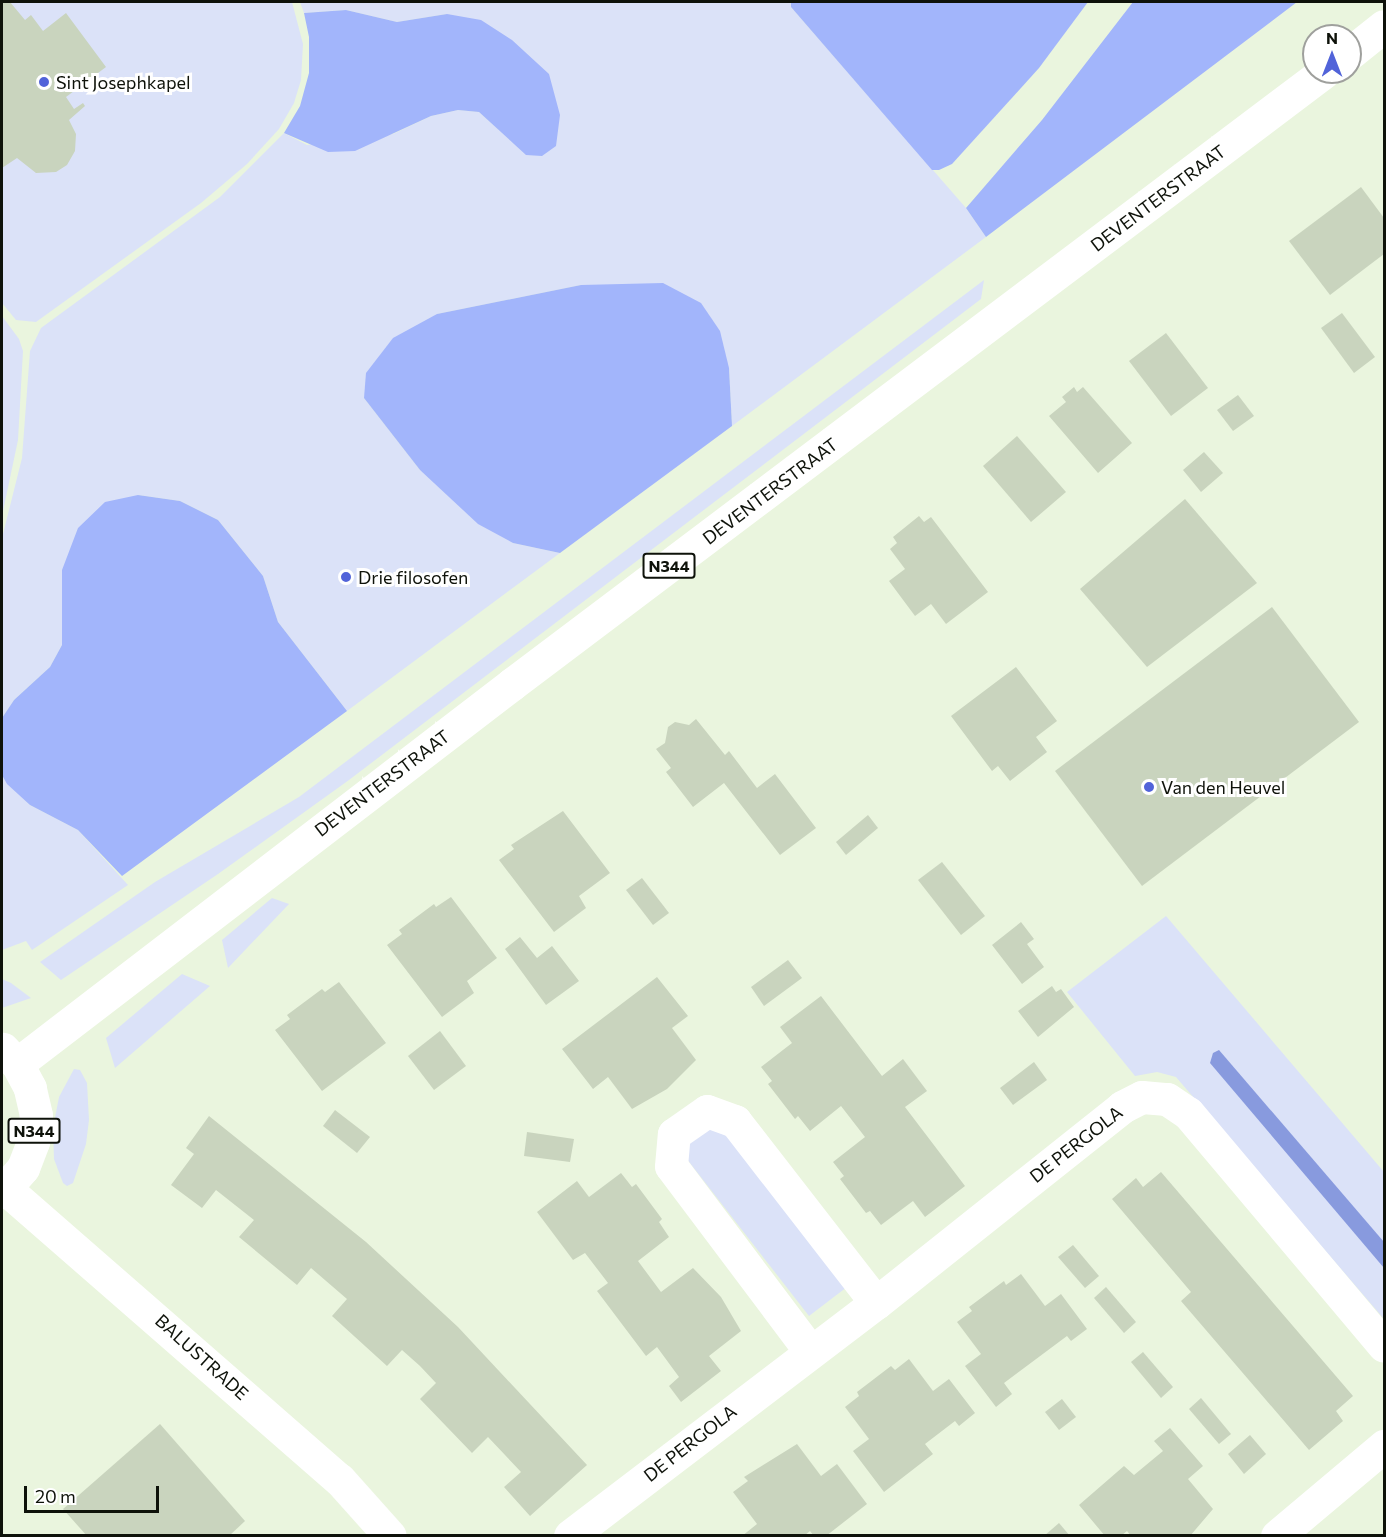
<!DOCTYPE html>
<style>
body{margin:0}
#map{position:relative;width:1386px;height:1537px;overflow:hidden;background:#eaf5de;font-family:Commissioner,sans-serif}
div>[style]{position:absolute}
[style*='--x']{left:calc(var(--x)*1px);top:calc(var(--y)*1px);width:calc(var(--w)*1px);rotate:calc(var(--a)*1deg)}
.green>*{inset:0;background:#dbe2f8}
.forest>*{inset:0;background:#a2b5fb}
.water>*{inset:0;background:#889ade}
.building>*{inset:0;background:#c9d4be}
.minor>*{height:33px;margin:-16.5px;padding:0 16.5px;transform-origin:16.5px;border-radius:16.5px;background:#fff}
.major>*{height:33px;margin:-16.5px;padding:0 16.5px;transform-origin:16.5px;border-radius:16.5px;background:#fff}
.dots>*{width:16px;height:16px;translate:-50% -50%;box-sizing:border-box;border:3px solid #fff;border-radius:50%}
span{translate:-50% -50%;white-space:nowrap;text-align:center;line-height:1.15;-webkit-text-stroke:6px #fff;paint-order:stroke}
.shield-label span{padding:2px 4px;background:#fff;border:2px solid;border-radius:4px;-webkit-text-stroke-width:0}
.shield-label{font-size:16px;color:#0e120a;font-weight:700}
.poi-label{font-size:18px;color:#0e120a}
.left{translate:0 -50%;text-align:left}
.street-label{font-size:18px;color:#0e120a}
.frame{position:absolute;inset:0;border:3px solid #0e120a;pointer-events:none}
.north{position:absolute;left:1302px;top:24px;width:60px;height:60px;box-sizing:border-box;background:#fff;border:2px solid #9fa09d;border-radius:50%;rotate:0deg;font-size:16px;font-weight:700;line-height:24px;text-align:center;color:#0e120a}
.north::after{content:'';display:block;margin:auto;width:21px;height:27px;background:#5163d9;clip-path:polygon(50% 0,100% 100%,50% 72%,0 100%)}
.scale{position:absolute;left:24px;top:1486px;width:135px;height:27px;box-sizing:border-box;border:3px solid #0e120a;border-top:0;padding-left:8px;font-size:18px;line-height:21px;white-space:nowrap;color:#0e120a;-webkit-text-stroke:4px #fff;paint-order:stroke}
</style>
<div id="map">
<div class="green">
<i style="clip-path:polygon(2px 2px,292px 2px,303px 44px,301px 80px,294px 103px,279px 129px,247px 164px,201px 203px,36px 322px,16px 320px,2px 303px)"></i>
<i style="clip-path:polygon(300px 2px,791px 2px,791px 7px,966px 208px,986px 237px,732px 426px,729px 368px,581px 285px,437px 314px,364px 398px,420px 470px,513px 543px,560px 553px,347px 711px,278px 622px,263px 576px,218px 520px,180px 501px,138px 495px,62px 570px,62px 645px,50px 667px,14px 700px,2px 718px,2px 538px,22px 458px,30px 351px,41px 328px,220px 197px,284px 133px,307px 145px,393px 134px,431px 116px,458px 110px,479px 112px,527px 155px,447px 14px,397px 22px,346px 10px,304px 13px)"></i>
<i style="clip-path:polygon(984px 280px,981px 299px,349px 780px,218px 874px,61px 980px,40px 962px,155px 882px,299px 797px)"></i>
<i style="clip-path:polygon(2px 316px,19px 339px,23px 351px,18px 440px,2px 516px)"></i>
<i style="clip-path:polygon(2px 775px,30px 805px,78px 830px,128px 885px,32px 950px,26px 941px,2px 950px)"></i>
<i style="clip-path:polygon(272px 898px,289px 904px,228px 968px,222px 940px)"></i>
<i style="clip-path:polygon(1166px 916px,1384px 1172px,1384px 1319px,1176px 1077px,1157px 1072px,1135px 1076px,1067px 992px)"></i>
<i style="clip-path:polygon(182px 974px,210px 986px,115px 1068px,106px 1038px)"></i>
<i style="clip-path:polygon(2px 979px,11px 983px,31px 998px,2px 1008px)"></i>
<i style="clip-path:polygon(74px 1069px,80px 1070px,87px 1083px,89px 1120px,86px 1144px,73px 1183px,67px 1186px,63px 1183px,54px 1159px,53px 1128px,59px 1097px)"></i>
<i style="clip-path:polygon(711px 1124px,721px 1126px,847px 1287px,809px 1316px,686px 1158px,683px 1147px)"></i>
</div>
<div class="forest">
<i style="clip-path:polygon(791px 2px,1088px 2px,1039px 68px,952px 164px,939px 170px,932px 170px,791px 7px)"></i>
<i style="clip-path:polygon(1133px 2px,1297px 2px,986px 237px,966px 208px,1042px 120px)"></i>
<i style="clip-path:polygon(346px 10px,397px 22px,447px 14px,481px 20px,512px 40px,549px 74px,560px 115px,556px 146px,542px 156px,526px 155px,479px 112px,458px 110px,431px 116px,355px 151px,328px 152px,284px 133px,300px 106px,309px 73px,309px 37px,304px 13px)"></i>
<i style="clip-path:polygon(663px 283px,701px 303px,720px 331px,729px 368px,732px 426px,560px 553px,513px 543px,478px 524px,420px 470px,364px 398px,366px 373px,393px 338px,437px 314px,581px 285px)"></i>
<i style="clip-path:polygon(138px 495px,180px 501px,218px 520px,263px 576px,278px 622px,347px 711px,122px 876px,78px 830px,30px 805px,7px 784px,2px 775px,2px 718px,14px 700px,50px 667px,62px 645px,62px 570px,78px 528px,105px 502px)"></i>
</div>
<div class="water">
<i style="clip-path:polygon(1219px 1050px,1384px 1242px,1384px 1268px,1210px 1063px,1213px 1053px)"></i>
</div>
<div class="building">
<i style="clip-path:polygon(2px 2px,10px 2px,25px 20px,31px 15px,43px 31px,66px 13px,106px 67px,66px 97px,74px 109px,83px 103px,85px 106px,69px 120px,76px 134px,75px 151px,67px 165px,56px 172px,36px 173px,17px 158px,2px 168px)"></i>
<i style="clip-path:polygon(1361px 187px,1384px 218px,1384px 254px,1330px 295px,1289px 241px)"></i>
<i style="clip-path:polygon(1342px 313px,1375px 357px,1354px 373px,1321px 328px)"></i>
<i style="clip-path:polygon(1166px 333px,1208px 388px,1171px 416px,1129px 361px)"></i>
<i style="clip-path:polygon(1074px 387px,1077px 392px,1083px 387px,1132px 443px,1098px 473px,1049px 416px,1066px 402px,1062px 397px)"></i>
<i style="clip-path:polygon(1238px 395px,1254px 416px,1233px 431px,1217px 410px)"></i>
<i style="clip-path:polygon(1017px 436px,1066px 492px,1031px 522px,983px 466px)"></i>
<i style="clip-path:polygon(1204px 452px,1223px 473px,1201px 492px,1183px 470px)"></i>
<i style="clip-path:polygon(1185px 499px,1257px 583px,1147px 667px,1080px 589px)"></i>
<i style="clip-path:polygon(919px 516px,924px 522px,931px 517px,988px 592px,946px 624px,931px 604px,915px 616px,889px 581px,905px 569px,890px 549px,897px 543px,893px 537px)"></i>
<i style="clip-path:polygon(1272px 607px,1359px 722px,1142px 886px,1055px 771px)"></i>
<i style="clip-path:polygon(1016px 667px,1057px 721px,1036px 737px,1047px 752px,1010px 781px,998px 766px,992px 771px,951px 716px)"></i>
<i style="clip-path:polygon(696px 719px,725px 755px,729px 751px,757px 788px,775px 774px,816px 828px,780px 855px,724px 783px,693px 807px,666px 772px,671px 768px,656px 749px,665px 743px,668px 727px,675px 722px,689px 725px)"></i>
<i style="clip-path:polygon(563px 811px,610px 873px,579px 896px,586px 908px,554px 932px,499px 860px,514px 849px,511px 845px)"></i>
<i style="clip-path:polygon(868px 815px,878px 828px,846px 855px,836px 842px)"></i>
<i style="clip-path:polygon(942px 862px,985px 916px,961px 935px,918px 880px)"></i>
<i style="clip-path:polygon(642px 878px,669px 913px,653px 925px,626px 890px)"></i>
<i style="clip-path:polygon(451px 897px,497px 958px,467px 981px,474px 993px,442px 1017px,387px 945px,402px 934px,399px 930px,434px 904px,436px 907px)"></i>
<i style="clip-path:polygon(1021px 922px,1034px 939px,1027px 944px,1044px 967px,1022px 984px,992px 945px)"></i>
<i style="clip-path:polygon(520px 937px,537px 958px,552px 946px,579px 981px,546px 1005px,505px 949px)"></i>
<i style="clip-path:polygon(788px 960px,802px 978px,764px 1006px,751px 987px)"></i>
<i style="clip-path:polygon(657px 977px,688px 1016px,672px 1028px,696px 1060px,667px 1089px,632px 1109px,608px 1077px,593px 1089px,562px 1049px)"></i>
<i style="clip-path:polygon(339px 982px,386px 1043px,322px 1091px,275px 1030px,290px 1019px,287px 1015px,322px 989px,325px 992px)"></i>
<i style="clip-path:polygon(1052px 986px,1056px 992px,1061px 989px,1074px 1007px,1038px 1037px,1018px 1011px)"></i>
<i style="clip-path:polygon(821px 996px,882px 1076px,903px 1059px,927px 1091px,905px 1107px,965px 1186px,925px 1217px,913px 1201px,881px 1225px,870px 1211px,866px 1213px,840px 1179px,844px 1176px,833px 1162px,865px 1137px,841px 1106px,810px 1131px,798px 1116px,795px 1119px,768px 1084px,772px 1081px,761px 1067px,792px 1043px,780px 1027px)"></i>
<i style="clip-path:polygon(440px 1031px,466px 1066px,434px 1090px,408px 1056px)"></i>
<i style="clip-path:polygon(1034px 1062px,1047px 1080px,1013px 1105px,1000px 1088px)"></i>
<i style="clip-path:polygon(335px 1110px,370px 1137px,357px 1153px,323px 1126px)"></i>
<i style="clip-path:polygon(209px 1116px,366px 1242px,458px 1327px,587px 1465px,530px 1516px,504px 1487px,521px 1472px,505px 1455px,488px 1437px,472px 1453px,420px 1399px,436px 1383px,420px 1366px,402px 1350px,387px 1366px,332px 1316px,347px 1299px,311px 1268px,297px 1285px,239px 1237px,254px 1220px,216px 1190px,202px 1208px,171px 1185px,194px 1154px,186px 1148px)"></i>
<i style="clip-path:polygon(527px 1132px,574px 1139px,570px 1162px,524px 1156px)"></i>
<i style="clip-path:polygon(1161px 1172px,1353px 1396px,1336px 1411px,1343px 1421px,1309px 1450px,1181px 1301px,1191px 1292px,1112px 1199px,1136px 1178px,1143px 1187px)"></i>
<i style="clip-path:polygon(621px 1173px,632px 1187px,636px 1184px,662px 1219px,659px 1222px,669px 1237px,638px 1261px,661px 1292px,693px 1268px,721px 1297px,741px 1331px,709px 1356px,721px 1371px,681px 1402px,669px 1386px,679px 1377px,657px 1347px,646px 1356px,597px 1291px,608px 1283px,585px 1253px,573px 1260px,537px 1212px,577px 1181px,589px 1197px)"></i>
<i style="clip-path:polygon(1073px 1245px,1099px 1276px,1085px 1288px,1058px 1257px)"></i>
<i style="clip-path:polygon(1021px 1274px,1045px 1306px,1061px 1294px,1087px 1329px,1071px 1341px,1067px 1336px,1004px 1383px,1012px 1394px,996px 1407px,965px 1366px,981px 1354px,957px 1322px,972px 1311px,969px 1307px,1004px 1281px,1006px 1285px)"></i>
<i style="clip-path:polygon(1106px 1287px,1136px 1322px,1124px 1333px,1094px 1298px)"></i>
<i style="clip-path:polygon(1143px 1352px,1173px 1387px,1161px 1398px,1131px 1362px)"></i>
<i style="clip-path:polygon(909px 1359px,933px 1391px,949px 1379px,975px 1413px,959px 1426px,955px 1421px,925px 1444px,933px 1454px,884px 1492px,853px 1451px,869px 1439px,845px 1407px,859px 1396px,857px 1392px,891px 1366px,895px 1370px)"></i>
<i style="clip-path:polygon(1201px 1398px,1231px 1434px,1219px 1444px,1189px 1409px)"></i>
<i style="clip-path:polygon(1062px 1399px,1076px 1417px,1059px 1430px,1045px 1412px)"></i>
<i style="clip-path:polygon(160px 1424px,245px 1521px,229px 1536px,87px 1536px,63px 1509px)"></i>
<i style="clip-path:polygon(1170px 1428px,1203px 1466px,1188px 1479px,1213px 1509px,1190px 1536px,1131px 1536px,1127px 1531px,1121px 1536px,1105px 1536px,1079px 1505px,1124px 1466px,1134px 1475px,1163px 1451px,1154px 1441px)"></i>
<i style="clip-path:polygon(1250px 1435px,1266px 1454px,1244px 1474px,1228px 1454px)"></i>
<i style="clip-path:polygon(797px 1444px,821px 1476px,837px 1464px,867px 1504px,826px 1536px,814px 1536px,810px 1531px,804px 1536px,742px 1536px,757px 1524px,733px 1492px,748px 1481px,744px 1477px)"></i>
<i style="clip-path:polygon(1059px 1523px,1070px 1536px,1044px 1536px)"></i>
</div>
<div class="minor">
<i style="--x:6;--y:1189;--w:442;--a:41.1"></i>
<i style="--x:339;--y:1479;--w:76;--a:48.2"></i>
<i style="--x:810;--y:1351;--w:231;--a:-126.9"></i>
<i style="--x:671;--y:1166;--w:32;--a:-85"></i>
<i style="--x:674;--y:1134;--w:40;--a:-34.9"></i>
<i style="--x:707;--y:1111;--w:30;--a:20"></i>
<i style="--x:735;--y:1121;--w:230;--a:52.2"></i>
<i style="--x:570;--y:1536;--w:385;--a:-37.3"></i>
<i style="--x:876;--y:1303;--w:315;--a:-38.5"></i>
<i style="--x:1122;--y:1107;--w:22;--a:-27"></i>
<i style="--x:1142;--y:1097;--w:25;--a:5"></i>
<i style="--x:1167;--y:1099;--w:25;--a:34"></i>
<i style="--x:1188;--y:1113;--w:304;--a:49.9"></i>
<i style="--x:1277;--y:1536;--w:140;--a:-40.1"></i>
</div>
<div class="major">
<i style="--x:1350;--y:53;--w:43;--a:-38.5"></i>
<i style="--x:17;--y:1064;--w:624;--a:-37.51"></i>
<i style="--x:512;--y:684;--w:1017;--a:-37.01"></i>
<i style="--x:2;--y:1192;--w:32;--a:-49"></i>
<i style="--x:23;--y:1168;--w:28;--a:-69"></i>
<i style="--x:33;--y:1142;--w:27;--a:-84"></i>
<i style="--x:36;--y:1115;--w:28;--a:-103"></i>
<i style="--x:30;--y:1088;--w:27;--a:-118"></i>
<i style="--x:17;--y:1064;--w:21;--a:-133"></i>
</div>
<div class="dots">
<i style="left:44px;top:82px;background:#5163d9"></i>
<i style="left:346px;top:577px;background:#5163d9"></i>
<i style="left:1149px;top:787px;background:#5163d9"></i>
</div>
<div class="shield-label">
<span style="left:669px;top:566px">N344</span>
<span style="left:34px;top:1131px">N344</span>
</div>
<div class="poi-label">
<span class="left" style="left:56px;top:82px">Sint Josephkapel</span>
<span class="left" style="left:358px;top:577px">Drie filosofen</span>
<span class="left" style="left:1161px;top:787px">Van den Heuvel</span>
</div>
<div class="street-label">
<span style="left:1158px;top:198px;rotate:-37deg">DEVENTERSTRAAT</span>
<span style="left:770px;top:491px;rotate:-37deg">DEVENTERSTRAAT</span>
<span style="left:382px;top:783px;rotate:-37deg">DEVENTERSTRAAT</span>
<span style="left:1076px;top:1144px;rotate:-38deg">DE PERGOLA</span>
<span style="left:202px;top:1357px;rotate:42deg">BALUSTRADE</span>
<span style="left:690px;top:1443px;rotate:-38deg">DE PERGOLA</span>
</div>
<div class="frame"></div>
<div class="north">N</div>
<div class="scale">20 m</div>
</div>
